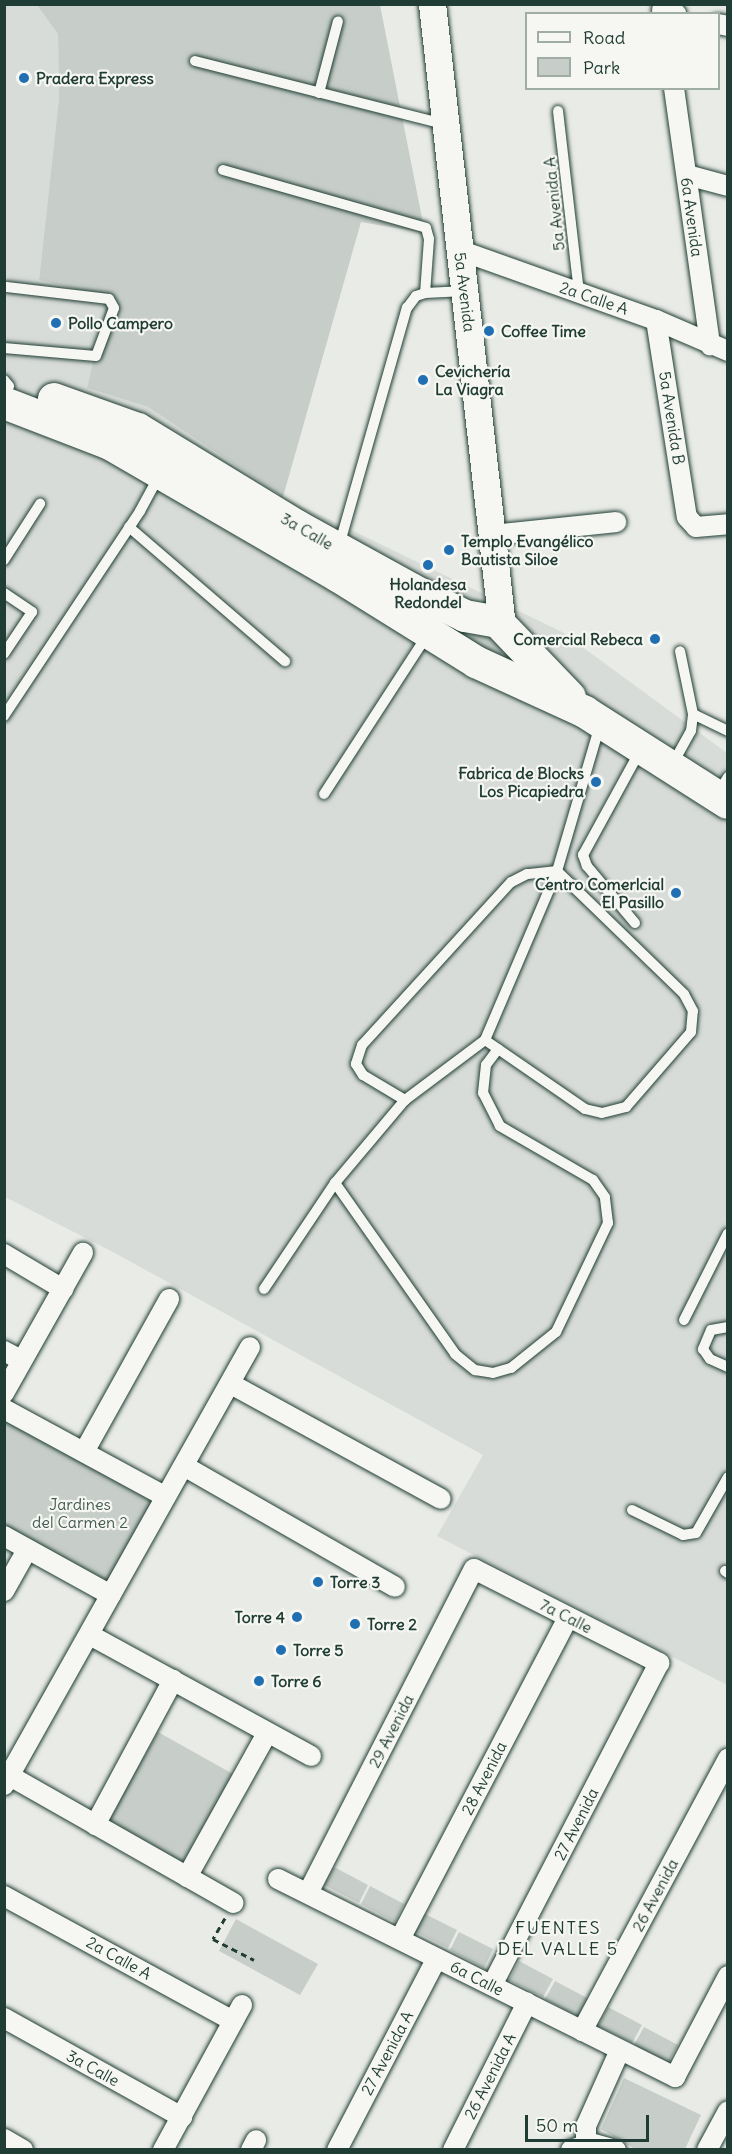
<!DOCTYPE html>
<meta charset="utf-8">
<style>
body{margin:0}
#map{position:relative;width:732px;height:2154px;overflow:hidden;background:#e9ebe7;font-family:Delius,sans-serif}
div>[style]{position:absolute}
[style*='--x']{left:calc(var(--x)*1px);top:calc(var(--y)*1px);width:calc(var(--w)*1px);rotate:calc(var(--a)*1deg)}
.built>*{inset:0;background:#d8dcd8}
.green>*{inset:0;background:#c7cec9}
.path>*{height:3px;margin-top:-1.5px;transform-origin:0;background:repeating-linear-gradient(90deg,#1f3d34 0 6px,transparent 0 10.5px)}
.roads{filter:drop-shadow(0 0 2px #1f3d34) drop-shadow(0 0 2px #1f3d34)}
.service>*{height:10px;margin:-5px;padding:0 5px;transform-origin:5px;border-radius:5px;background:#f6f6f2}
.minor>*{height:20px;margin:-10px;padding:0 10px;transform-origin:10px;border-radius:10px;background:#f6f6f2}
.secondary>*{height:27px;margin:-13.5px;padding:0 13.5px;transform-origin:13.5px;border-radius:13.5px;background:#f6f6f2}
.primary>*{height:32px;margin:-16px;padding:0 16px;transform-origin:16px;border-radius:16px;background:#f6f6f2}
.dots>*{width:16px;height:16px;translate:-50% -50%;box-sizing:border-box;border:3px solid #f6f6f2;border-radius:50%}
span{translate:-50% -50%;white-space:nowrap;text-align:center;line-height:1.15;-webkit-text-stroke:4.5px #f6f6f2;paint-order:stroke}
.poi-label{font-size:16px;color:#1f3d34;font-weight:700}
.left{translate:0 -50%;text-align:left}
.right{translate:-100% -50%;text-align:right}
.street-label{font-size:16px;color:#1f3d34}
.park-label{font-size:16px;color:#415a52}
.neighbourhood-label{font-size:18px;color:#1f3d34;letter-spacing:1.5px}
.frame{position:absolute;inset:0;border:6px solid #1f3d34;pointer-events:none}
.legend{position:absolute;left:525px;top:12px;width:195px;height:78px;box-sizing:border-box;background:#f6f6f2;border:2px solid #a0aca6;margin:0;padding:8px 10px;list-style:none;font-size:18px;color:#1f3d34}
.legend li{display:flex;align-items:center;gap:12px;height:30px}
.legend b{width:30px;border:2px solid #a0aca6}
.scale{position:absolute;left:525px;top:2115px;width:124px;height:27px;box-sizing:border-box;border:3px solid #1f3d34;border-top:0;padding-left:8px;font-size:18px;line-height:21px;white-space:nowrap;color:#1f3d34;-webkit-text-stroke:4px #f6f6f2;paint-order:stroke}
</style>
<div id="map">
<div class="built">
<i style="clip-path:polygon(37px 4px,58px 34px,59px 98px,39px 279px,108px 296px,87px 388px,148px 407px,283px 497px,562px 632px,727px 753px,727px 1685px,437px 1536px,483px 1455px,111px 1251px,5px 1197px,4px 5px)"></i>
</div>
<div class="green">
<i style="clip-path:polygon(37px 5px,380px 5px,425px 233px,361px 222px,283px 497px,148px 407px,87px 388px,108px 296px,39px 280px,59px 98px,58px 34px)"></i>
<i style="clip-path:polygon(479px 625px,506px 646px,500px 656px,495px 660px,468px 640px)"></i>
<i style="clip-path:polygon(5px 1416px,153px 1500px,106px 1583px,5px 1526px)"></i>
<i style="clip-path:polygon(158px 1732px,233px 1774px,182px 1864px,107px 1822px)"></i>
<i style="clip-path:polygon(334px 1867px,368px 1885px,359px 1903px,324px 1885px)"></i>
<i style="clip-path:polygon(370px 1886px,404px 1904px,395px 1922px,361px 1904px)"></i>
<i style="clip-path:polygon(423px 1913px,457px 1930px,448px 1948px,414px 1931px)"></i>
<i style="clip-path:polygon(236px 1919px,318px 1964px,300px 1995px,219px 1951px)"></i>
<i style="clip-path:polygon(459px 1932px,493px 1949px,484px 1968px,450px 1950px)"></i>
<i style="clip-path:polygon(519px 1961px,553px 1979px,543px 1997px,509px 1980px)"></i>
<i style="clip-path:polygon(555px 1981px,589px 1999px,579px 2017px,545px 1999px)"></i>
<i style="clip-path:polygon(608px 2007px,642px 2025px,632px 2043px,598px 2026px)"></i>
<i style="clip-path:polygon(644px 2027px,678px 2045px,668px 2063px,634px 2045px)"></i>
<i style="clip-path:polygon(624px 2078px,701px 2115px,685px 2149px,635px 2149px,601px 2129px)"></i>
</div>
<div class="path">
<i style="--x:225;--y:1918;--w:24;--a:120"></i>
<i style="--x:213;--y:1939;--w:46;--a:27.1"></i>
</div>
<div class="roads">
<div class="service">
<i style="--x:195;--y:61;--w:257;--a:14.2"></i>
<i style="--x:319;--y:93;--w:74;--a:-75.2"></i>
<i style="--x:558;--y:111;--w:183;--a:83.4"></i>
<i style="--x:223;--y:170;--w:211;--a:15.9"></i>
<i style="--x:426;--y:228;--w:11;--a:75"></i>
<i style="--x:429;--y:239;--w:54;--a:94.2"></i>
<i style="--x:4;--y:348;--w:92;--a:5"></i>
<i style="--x:96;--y:356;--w:51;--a:-69.4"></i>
<i style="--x:114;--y:308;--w:10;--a:-119"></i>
<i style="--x:109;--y:299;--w:103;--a:-173.3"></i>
<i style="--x:4;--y:380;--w:8;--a:50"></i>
<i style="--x:129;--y:527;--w:206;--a:40.7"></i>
<i style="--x:339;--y:546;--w:248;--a:-74.1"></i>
<i style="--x:407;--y:308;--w:15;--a:-53"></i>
<i style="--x:416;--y:296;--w:9;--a:-18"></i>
<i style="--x:425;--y:293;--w:40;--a:-2.9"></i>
<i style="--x:4;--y:560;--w:67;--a:-57.3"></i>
<i style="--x:4;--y:593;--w:34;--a:34"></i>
<i style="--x:32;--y:612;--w:50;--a:123.7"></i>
<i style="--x:693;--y:714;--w:39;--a:26"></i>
<i style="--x:4;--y:716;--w:246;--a:-56.4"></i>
<i style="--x:140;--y:511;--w:42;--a:-61.6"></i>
<i style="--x:672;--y:765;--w:39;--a:-61"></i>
<i style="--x:691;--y:731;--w:17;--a:-83"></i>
<i style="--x:693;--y:714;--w:64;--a:-101.7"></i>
<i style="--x:718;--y:793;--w:19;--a:-58"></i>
<i style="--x:324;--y:794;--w:191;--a:-57"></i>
<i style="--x:635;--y:923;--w:75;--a:-130.1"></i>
<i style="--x:587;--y:866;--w:12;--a:-110"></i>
<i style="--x:583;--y:855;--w:119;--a:-61.3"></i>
<i style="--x:485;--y:1040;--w:121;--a:34.6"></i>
<i style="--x:585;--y:1109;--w:17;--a:13"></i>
<i style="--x:602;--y:1113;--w:25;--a:-14"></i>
<i style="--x:626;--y:1107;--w:99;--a:-49.1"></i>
<i style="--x:691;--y:1032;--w:21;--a:-85"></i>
<i style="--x:693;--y:1011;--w:19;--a:-118"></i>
<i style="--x:684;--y:994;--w:177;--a:-135.9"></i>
<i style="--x:557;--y:871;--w:152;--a:-73.6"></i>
<i style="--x:335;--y:1183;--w:209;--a:54.9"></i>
<i style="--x:455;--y:1354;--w:26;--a:39"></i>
<i style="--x:475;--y:1370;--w:18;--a:9"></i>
<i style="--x:493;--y:1373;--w:19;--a:-16"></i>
<i style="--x:511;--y:1368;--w:58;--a:-38.7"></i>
<i style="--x:556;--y:1332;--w:121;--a:-64.5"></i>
<i style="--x:608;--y:1223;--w:26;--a:-97"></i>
<i style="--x:605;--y:1197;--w:21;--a:-125"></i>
<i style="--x:593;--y:1180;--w:108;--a:-149.9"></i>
<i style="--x:500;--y:1126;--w:37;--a:-117"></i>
<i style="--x:483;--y:1093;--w:28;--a:-84"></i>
<i style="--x:486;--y:1065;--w:20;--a:-53"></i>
<i style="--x:264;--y:1289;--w:128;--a:-56.2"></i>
<i style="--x:335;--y:1183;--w:109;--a:-49.9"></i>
<i style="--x:405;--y:1100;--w:100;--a:-36.9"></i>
<i style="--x:485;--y:1040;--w:184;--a:-66.9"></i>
<i style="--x:557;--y:871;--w:30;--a:174"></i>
<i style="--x:527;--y:874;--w:18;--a:153"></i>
<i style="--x:511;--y:882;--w:221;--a:132.4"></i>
<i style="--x:362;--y:1045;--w:20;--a:108"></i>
<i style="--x:356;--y:1064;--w:13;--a:58"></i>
<i style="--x:363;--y:1075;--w:49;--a:30.8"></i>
<i style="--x:684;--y:1320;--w:97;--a:-63.2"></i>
<i style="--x:728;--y:1327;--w:17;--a:170"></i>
<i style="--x:711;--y:1330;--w:21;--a:113"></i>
<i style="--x:703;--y:1349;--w:12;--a:55"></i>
<i style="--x:710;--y:1359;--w:20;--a:24"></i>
<i style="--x:632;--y:1510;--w:57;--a:26.1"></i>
<i style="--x:683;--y:1535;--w:13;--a:-9"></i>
<i style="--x:696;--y:1533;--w:64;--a:-60.3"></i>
<i style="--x:725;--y:1571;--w:4;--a:34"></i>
</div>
<div class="minor">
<i style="--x:662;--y:10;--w:15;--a:16"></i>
<i style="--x:718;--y:24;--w:10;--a:11"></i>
<i style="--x:674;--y:88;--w:260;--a:82"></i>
<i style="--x:687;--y:175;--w:42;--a:15"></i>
<i style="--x:459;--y:250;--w:209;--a:19.6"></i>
<i style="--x:656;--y:320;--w:78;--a:23.3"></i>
<i style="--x:656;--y:320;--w:199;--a:81.1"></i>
<i style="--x:687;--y:517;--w:13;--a:48"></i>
<i style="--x:696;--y:527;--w:32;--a:-5"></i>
<i style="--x:493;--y:535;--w:124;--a:-6"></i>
<i style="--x:4;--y:1254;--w:69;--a:30.7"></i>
<i style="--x:4;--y:1351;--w:19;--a:28"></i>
<i style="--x:231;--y:1384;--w:239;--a:28.7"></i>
<i style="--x:4;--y:1393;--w:161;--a:-60.6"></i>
<i style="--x:4;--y:1409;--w:184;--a:28.5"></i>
<i style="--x:84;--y:1452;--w:175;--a:-60.9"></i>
<i style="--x:184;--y:1466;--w:243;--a:29.8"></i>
<i style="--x:4;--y:1536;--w:122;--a:28.9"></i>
<i style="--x:4;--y:1591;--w:47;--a:-60.7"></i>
<i style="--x:90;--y:1635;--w:252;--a:28.7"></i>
<i style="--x:10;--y:1776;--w:257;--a:29.6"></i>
<i style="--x:4;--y:1785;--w:502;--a:-60.68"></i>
<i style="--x:95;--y:1825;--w:165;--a:-61.7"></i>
<i style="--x:187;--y:1877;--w:165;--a:-60.9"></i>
<i style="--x:278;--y:1879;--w:444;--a:26.5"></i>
<i style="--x:675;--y:2077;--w:114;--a:-62.3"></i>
<i style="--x:308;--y:1893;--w:364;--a:-62.9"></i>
<i style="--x:474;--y:1569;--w:208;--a:26.9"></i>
<i style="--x:659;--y:1663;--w:363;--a:117.4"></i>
<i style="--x:4;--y:1896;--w:261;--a:28.6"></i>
<i style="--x:400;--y:1939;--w:363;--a:-62.4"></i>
<i style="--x:4;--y:2018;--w:204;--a:29.1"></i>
<i style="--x:582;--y:2031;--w:309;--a:-61.8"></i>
<i style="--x:4;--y:2139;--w:22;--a:30"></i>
<i style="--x:586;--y:2144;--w:18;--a:-90"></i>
<i style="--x:586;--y:2126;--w:83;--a:-65.9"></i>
<i style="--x:163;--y:2150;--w:165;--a:-61.4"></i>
<i style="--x:251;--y:2150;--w:11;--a:-63"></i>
<i style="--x:337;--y:2150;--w:216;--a:-62.5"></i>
<i style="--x:453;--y:2150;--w:165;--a:-63.3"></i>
<i style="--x:571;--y:2150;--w:21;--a:-19"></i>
<i style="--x:591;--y:2143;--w:26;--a:16"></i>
<i style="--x:707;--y:2150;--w:44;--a:-61.7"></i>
</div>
<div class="secondary">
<i style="--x:432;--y:4;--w:626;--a:83.58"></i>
</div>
<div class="primary">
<i style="--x:54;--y:399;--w:89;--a:19.7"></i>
<i style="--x:138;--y:429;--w:186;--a:31.4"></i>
<i style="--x:297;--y:526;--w:130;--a:28.9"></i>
<i style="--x:411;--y:589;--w:60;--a:26.6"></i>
<i style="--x:465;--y:616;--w:34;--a:10"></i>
<i style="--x:498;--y:622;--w:104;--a:46.2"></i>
<i style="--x:4;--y:403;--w:114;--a:21.1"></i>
<i style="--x:110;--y:444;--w:263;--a:30.1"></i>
<i style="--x:338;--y:576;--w:163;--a:31.9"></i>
<i style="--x:476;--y:662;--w:120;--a:24.6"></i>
<i style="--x:585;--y:712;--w:169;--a:32.5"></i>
</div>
</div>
<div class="dots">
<i style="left:24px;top:78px;background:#1f6fb2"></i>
<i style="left:56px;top:323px;background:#1f6fb2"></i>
<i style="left:489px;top:331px;background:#1f6fb2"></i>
<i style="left:423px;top:380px;background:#1f6fb2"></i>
<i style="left:449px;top:550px;background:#1f6fb2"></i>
<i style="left:428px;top:565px;background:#1f6fb2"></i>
<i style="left:655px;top:639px;background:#1f6fb2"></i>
<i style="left:596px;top:782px;background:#1f6fb2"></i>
<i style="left:676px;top:893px;background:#1f6fb2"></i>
<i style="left:318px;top:1582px;background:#1f6fb2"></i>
<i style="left:297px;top:1617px;background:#1f6fb2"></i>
<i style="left:355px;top:1624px;background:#1f6fb2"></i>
<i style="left:281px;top:1650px;background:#1f6fb2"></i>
<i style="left:259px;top:1681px;background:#1f6fb2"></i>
</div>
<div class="poi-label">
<span class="left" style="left:36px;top:78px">Pradera Express</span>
<span class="left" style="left:68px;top:323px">Pollo Campero</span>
<span class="left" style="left:501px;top:331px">Coffee Time</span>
<span class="left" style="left:435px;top:380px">Cevichería<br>La Viagra</span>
<span class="left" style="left:461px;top:550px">Templo Evangélico<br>Bautista Siloe</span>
<span style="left:428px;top:593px">Holandesa<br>Redondel</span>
<span class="right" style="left:643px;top:639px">Comercial Rebeca</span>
<span class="right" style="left:584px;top:782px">Fabrica de Blocks<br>Los Picapiedra</span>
<span class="right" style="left:664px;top:893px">Centro Comerlcial<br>El Pasillo</span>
<span class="left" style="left:330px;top:1582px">Torre 3</span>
<span class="right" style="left:285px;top:1617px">Torre 4</span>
<span class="left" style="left:367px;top:1624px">Torre 2</span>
<span class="left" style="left:293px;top:1650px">Torre 5</span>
<span class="left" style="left:271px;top:1681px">Torre 6</span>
</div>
<div class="street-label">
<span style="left:554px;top:204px;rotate:-96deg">5a Avenida A</span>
<span style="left:692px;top:217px;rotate:82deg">6a Avenida</span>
<span style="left:465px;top:292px;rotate:83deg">5a Avenida</span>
<span style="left:594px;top:298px;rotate:19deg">2a Calle A</span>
<span style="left:672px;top:418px;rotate:81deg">5a Avenida B</span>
<span style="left:307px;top:531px;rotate:30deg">3a Calle</span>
<span style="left:566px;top:1616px;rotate:27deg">7a Calle</span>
<span style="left:391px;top:1731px;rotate:-63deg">29 Avenida</span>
<span style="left:484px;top:1778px;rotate:-63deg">28 Avenida</span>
<span style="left:576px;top:1824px;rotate:-63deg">27 Avenida</span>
<span style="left:655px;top:1895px;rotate:-62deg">26 Avenida</span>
<span style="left:119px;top:1958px;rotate:29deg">2a Calle A</span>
<span style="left:477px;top:1978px;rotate:27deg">6a Calle</span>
<span style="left:387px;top:2053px;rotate:-62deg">27 Avenida A</span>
<span style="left:93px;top:2068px;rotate:29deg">3a Calle</span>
<span style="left:490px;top:2076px;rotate:-63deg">26 Avenida A</span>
</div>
<div class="park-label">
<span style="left:80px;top:1513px">Jardines<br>del Carmen 2</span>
</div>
<div class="neighbourhood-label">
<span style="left:558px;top:1939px">FUENTES<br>DEL VALLE 5</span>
</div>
<div class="frame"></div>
<ul class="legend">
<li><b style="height:8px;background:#f6f6f2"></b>Road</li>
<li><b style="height:16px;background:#c7cec9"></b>Park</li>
</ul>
<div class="scale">50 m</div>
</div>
